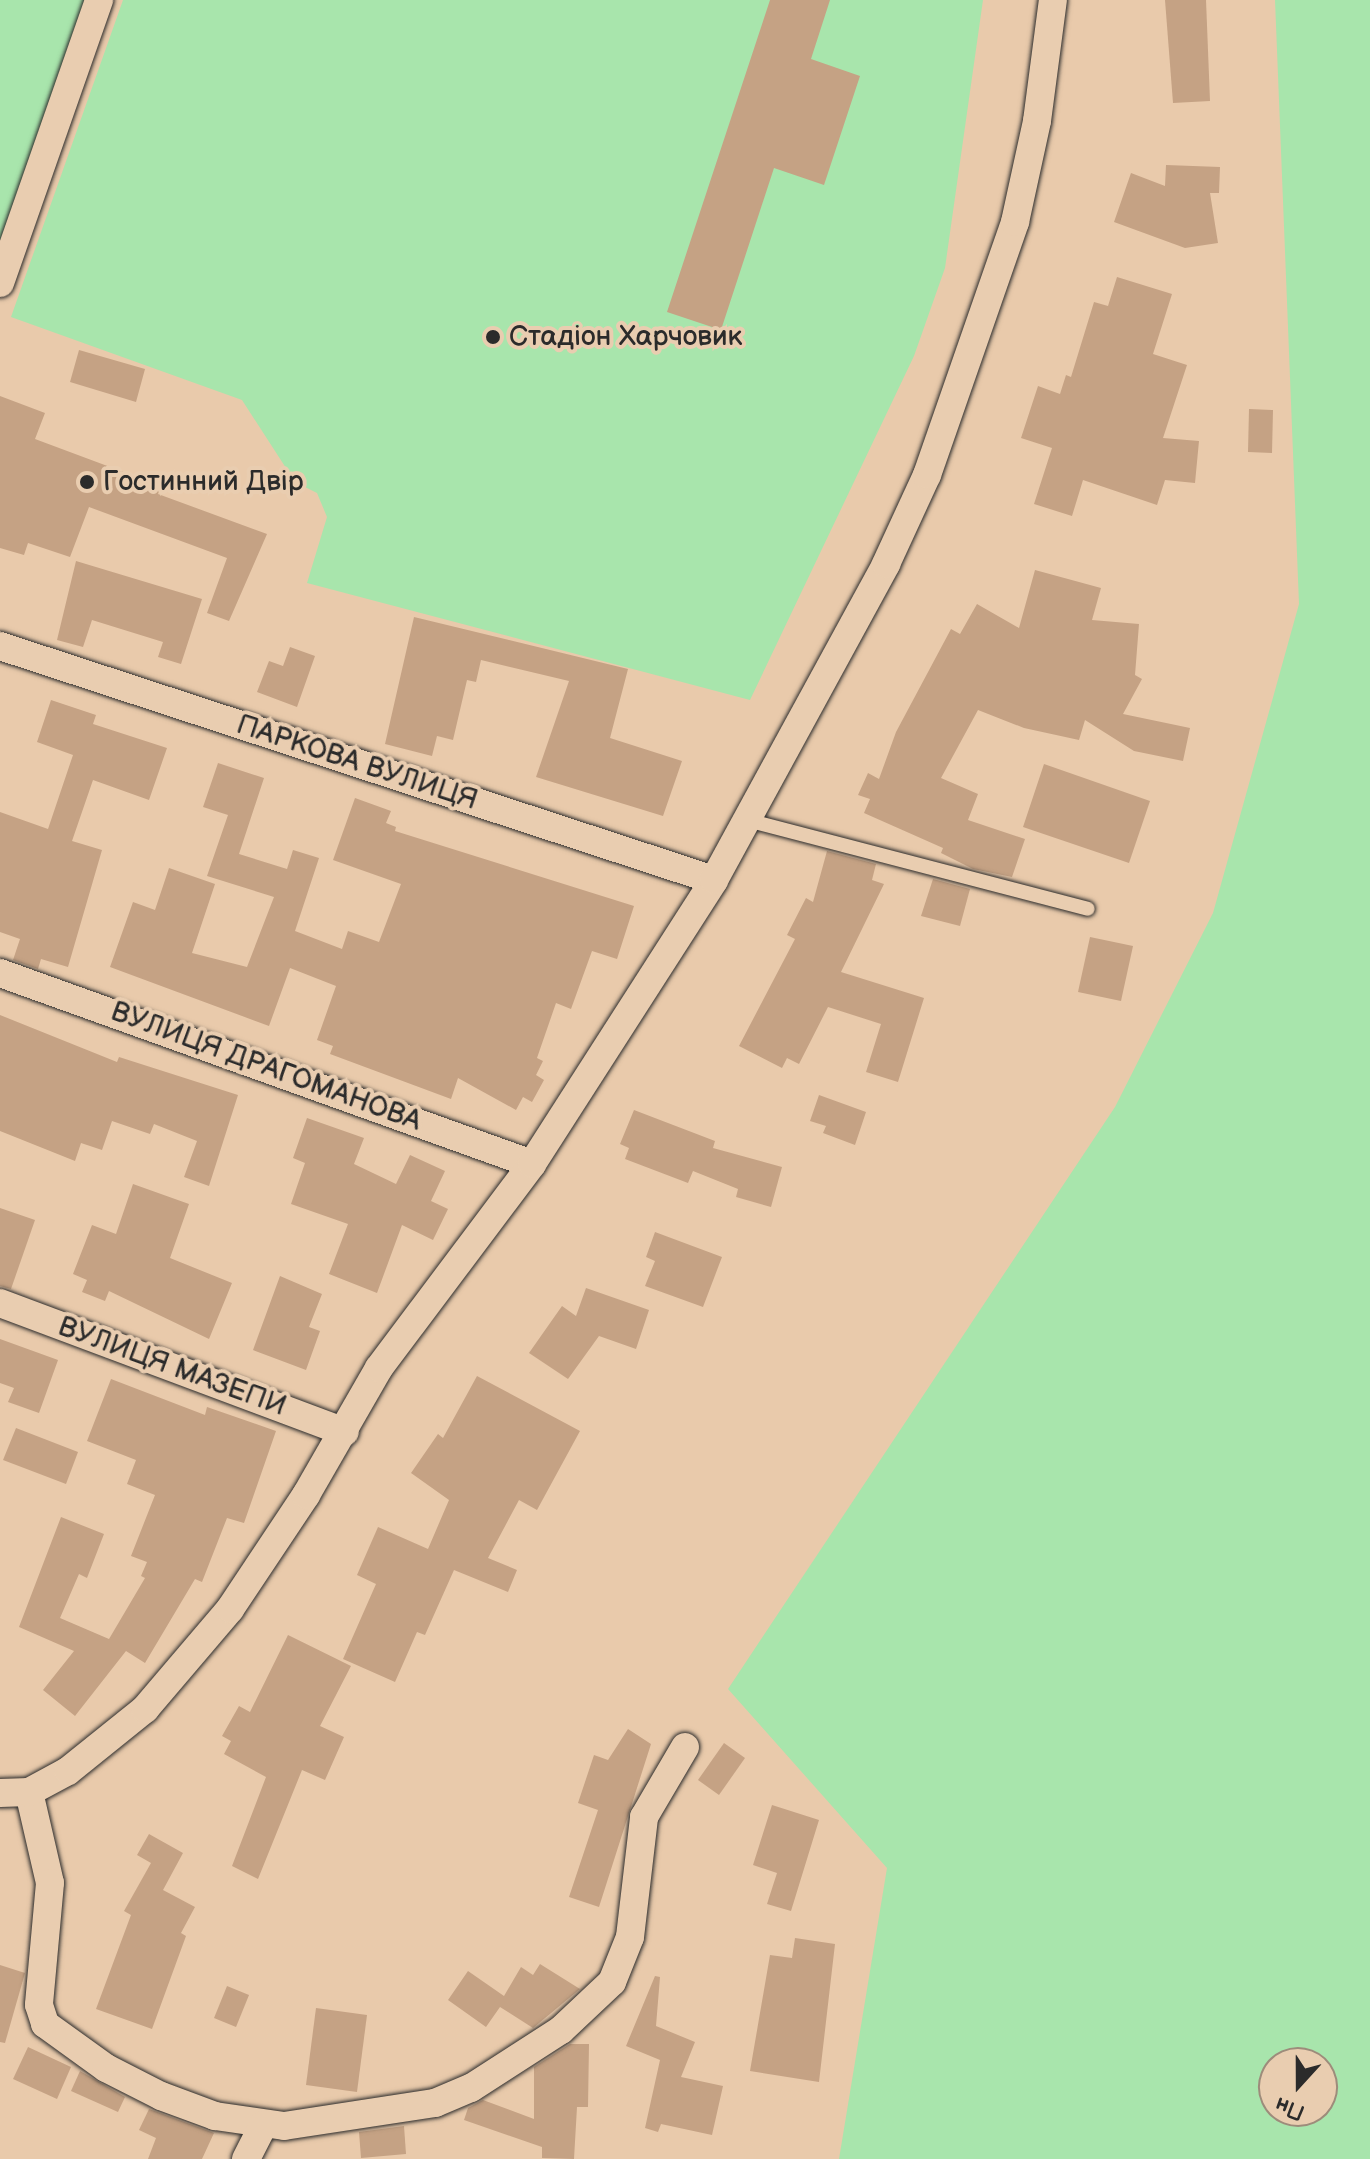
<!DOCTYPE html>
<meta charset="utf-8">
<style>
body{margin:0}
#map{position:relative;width:1370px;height:2159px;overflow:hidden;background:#e9caab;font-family:"Balsamiq Sans",sans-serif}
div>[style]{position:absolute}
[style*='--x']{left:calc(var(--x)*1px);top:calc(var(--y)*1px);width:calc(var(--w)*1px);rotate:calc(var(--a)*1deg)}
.green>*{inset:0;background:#a8e5ac}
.building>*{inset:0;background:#c5a284}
.roads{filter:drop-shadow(0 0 2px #2b2b2b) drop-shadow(0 0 2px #2b2b2b)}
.service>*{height:14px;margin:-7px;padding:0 7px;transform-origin:7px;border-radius:7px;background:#e9cdb0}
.minor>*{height:28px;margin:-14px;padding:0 14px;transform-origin:14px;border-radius:14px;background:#e9cdb0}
.dots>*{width:22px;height:22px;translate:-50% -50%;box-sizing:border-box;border:4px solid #e9cdb0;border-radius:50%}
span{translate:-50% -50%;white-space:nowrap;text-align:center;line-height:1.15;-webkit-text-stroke:8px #e9cdb0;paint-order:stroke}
.poi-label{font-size:28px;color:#2b2b2b}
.left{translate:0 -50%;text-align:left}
.street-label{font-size:28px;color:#2b2b2b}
.north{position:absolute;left:1258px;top:2047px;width:80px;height:80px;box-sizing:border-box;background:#e9cdb0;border:2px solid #9d8c7b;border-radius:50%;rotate:201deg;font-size:22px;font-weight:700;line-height:32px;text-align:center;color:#2b2b2b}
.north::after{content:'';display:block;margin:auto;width:28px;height:36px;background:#2b2b2b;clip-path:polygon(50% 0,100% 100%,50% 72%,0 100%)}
</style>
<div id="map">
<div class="green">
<i style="clip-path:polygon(0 0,88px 0,0 249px)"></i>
<i style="clip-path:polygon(123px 0,983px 0,945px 268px,914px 356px,750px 700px,307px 583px,327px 517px,317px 493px,295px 482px,242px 400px,11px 317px)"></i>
<i style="clip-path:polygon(evenodd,1275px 0,1370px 0,1370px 2159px,839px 2159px,887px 1868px,728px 1689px,1115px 1107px,1213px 913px,1299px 604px,1275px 0,1274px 2063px,1322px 2063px,1322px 2111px,1274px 2111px,1274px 2063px)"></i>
</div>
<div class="building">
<i style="clip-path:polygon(770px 0,830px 0,811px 59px,860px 76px,824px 185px,774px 168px,721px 330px,667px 312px)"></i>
<i style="clip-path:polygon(1165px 0,1206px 0,1210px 101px,1173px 103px)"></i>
<i style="clip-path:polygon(1166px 165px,1220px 167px,1219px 193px,1210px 193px,1218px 243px,1185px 248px,1114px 222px,1131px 173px,1165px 186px)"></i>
<i style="clip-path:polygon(1117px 277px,1172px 294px,1153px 354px,1187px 365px,1163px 438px,1199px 441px,1195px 483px,1165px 480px,1157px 505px,1083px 480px,1072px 516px,1034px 504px,1052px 448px,1021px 438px,1038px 386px,1060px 394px,1066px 375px,1071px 377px,1094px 302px,1108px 306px)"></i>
<i style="clip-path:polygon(79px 350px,145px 369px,136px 402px,70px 382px)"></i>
<i style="clip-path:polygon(0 396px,45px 413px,35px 439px,161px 486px,158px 494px,267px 534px,229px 621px,207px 613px,227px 558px,89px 507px,70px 557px,28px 543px,24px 555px,0 548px)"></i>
<i style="clip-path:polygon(1249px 409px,1273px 410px,1272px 453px,1248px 452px)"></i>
<i style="clip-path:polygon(76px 561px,202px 599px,181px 664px,158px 657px,163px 642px,92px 620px,83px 647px,57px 640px)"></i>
<i style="clip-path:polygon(1035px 570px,1101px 588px,1092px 620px,1139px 624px,1135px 675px,1142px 679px,1123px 714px,1190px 728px,1183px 761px,1134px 751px,1085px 720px,1079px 740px,1024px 728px,978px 710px,941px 778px,978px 794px,968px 820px,1025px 839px,1012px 877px,973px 869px,941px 853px,943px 848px,864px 813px,870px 799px,858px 795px,868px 773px,879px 779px,896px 732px,951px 629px,960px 634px,977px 604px,1019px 628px)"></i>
<i style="clip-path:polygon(414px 617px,628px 669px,610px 738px,682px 761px,663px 816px,536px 777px,569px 681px,481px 660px,476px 682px,467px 680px,453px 740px,437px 736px,432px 756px,385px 744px)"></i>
<i style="clip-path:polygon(290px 647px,315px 656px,297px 707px,257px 692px,269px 661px,283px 666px)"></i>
<i style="clip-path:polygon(51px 700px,96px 715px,93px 724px,167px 748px,149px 800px,93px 780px,72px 841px,102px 850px,68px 967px,41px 959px,38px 969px,13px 960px,20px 939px,0 932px,0 812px,48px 829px,73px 755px,37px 742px)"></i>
<i style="clip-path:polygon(218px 763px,264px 778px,239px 854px,287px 869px,293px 850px,319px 858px,295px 931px,342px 949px,348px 931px,379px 942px,401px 884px,333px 860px,355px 798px,391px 811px,386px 823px,396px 827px,395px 831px,634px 906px,617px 959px,592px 951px,571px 1009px,556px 1003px,537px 1058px,543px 1061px,536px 1075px,544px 1080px,532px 1102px,523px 1097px,516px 1110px,458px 1078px,451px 1099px,330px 1054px,333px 1046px,317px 1040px,336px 986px,290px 968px,269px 1026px,110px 967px,133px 902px,155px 910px,169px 868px,215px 884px,192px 953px,247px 967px,274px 897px,207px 876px,228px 815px,203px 807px)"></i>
<i style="clip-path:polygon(1044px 764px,1150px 801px,1129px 863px,1023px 827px)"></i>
<i style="clip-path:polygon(827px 851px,876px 864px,872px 880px,884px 884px,841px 972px,924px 998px,898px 1082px,866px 1072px,881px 1024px,828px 1007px,799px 1064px,787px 1058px,782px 1068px,739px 1046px,795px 939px,787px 935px,806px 898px,813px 902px)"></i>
<i style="clip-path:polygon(933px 879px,970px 889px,960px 926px,921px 916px)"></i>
<i style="clip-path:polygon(1090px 937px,1133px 946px,1121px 1001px,1078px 992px)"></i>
<i style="clip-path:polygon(0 1015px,117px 1062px,119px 1057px,238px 1095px,209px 1186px,184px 1177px,197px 1141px,154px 1124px,150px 1134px,112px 1121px,102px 1150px,81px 1143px,75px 1161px,0 1131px)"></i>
<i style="clip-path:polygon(819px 1095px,866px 1112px,855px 1145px,823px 1133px,826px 1126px,810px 1121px)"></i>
<i style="clip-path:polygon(634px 1110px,715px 1141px,713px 1148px,782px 1167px,771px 1207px,736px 1197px,738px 1189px,693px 1171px,688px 1183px,625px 1159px,629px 1148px,620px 1144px)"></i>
<i style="clip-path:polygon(307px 1118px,364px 1138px,354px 1164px,396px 1184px,410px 1155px,445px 1171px,431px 1201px,448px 1209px,433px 1240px,402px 1225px,377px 1293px,329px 1274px,348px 1224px,291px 1204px,305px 1163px,293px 1158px)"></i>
<i style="clip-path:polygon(133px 1184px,189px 1204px,170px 1258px,232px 1283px,209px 1339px,109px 1291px,105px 1301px,82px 1292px,87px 1280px,73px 1274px,92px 1225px,116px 1234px)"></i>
<i style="clip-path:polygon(0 1208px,35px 1220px,11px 1289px,0 1286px)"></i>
<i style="clip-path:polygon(655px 1232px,722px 1257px,703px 1307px,645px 1286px,655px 1261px,646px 1257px)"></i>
<i style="clip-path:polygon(280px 1276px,322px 1294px,309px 1327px,320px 1331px,306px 1370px,253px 1350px)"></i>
<i style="clip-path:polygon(586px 1288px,649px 1310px,636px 1349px,599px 1336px,568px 1379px,529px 1353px,562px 1306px,576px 1316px)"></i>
<i style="clip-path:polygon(0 1339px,58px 1360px,39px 1413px,8px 1402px,14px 1388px,0 1383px)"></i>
<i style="clip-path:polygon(477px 1376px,580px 1431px,537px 1510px,519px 1500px,488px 1558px,517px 1570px,508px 1592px,454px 1570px,425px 1635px,417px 1632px,395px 1682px,343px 1659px,376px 1584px,357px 1575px,378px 1527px,428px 1549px,449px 1500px,411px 1473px,438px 1434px,443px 1438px)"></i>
<i style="clip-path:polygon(111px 1379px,205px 1415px,207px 1407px,276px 1431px,244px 1523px,227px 1518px,202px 1582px,195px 1579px,145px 1663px,126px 1651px,75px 1716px,43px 1690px,74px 1651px,19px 1627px,61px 1517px,104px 1534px,87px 1578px,79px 1574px,60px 1618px,109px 1639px,145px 1578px,141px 1576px,147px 1562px,131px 1556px,155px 1495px,127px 1484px,136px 1460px,87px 1441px)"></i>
<i style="clip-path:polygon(16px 1428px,78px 1452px,66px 1484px,3px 1460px)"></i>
<i style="clip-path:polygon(288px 1635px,351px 1666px,320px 1726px,344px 1737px,325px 1780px,302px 1770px,258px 1879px,232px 1866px,266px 1777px,224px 1754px,231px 1741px,222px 1736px,239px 1706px,250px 1712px)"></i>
<i style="clip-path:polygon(628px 1729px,651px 1744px,599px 1907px,569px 1897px,598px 1810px,578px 1803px,594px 1755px,608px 1760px)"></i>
<i style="clip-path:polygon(724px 1743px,745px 1758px,719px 1795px,698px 1780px)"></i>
<i style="clip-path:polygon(772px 1805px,819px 1820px,791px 1911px,767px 1904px,777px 1873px,753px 1865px)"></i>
<i style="clip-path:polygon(149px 1834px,183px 1853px,163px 1890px,195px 1907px,181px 1933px,186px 1936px,152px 2029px,96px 2009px,131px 1915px,124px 1911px,151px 1863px,137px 1855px)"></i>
<i style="clip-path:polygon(795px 1938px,835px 1944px,819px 2082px,750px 2071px,770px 1955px,792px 1958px)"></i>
<i style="clip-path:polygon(540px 1964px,580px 1989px,533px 2028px,500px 2007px,486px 2027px,448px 2000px,468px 1971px,504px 1996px,521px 1967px,533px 1975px)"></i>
<i style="clip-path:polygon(0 1965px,25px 1973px,5px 2043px,0 2042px)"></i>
<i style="clip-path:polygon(655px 1976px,660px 1977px,656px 2026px,695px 2042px,681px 2077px,723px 2086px,712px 2135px,661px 2124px,658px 2132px,645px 2128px,660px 2060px,626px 2046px)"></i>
<i style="clip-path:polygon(227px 1986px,249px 1995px,236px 2027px,214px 2018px)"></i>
<i style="clip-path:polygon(316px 2008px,367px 2015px,357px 2092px,306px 2085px)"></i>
<i style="clip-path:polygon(570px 2044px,589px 2044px,588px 2107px,577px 2107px,574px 2159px,542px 2158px,542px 2147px,464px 2120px,468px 2108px,483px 2100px,534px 2119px,534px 2067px)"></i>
<i style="clip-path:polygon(28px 2047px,71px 2067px,57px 2099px,13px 2079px)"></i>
<i style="clip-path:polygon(80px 2071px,125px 2097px,118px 2112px,71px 2091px)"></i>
<i style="clip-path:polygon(149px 2109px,214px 2133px,202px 2159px,148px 2159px,156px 2138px,139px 2130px)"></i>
<i style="clip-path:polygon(404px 2126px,406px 2154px,361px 2158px,359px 2132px)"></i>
</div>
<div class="roads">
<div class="service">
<i style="--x:747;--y:820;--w:352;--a:14.6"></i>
</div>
<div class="minor">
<i style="--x:0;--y:283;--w:300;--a:-70.7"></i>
<i style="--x:0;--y:646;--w:751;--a:18.15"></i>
<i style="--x:0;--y:973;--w:565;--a:19.75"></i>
<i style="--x:0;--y:1303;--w:368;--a:20.5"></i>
<i style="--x:29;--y:1792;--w:93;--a:77"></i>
<i style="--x:50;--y:1883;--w:122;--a:95.2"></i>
<i style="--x:39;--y:2005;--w:20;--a:72"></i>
<i style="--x:45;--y:2024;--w:75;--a:35.8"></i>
<i style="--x:106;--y:2068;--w:62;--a:27"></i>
<i style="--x:161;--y:2096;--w:58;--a:20.3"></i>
<i style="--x:215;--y:2116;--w:70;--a:8.2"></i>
<i style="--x:284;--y:2126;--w:153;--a:-8.7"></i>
<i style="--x:435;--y:2103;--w:39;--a:-23"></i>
<i style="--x:471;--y:2088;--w:107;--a:-32.8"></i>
<i style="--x:561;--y:2030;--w:70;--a:-43.3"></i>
<i style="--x:612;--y:1982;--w:48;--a:-68.2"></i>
<i style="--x:630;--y:1937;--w:121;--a:-83.3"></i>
<i style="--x:644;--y:1817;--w:81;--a:-59.6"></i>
<i style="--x:0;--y:1793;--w:29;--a:-2"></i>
<i style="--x:29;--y:1792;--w:44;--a:-28.3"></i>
<i style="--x:68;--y:1771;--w:99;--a:-38.8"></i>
<i style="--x:145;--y:1709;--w:131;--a:-49.6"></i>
<i style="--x:230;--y:1609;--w:137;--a:-56.3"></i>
<i style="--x:306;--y:1495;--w:146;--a:-60.1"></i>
<i style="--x:379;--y:1368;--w:255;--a:-53.1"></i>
<i style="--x:532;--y:1164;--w:337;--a:-57.3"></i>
<i style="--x:714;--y:880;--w:360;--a:-61.4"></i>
<i style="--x:886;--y:564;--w:98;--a:-65.3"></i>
<i style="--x:927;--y:475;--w:268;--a:-70.8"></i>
<i style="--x:1015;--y:222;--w:103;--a:-77.7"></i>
<i style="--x:1037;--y:121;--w:122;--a:-82.5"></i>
<i style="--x:246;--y:2159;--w:38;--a:-63"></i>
</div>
</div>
<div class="dots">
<i style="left:493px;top:337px;background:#2b2b2b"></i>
<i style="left:87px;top:482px;background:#2b2b2b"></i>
</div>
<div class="poi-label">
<span class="left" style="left:509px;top:337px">Стадіон Харчовик</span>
<span class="left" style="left:103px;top:482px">Гостинний Двір</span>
</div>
<div class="street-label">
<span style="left:357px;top:763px;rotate:18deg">ПАРКОВА ВУЛИЦЯ</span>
<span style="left:266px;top:1067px;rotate:20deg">ВУЛИЦЯ ДРАГОМАНОВА</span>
<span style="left:172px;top:1367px;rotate:20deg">ВУЛИЦЯ МАЗЕПИ</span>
</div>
<div class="north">Пн</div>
</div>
